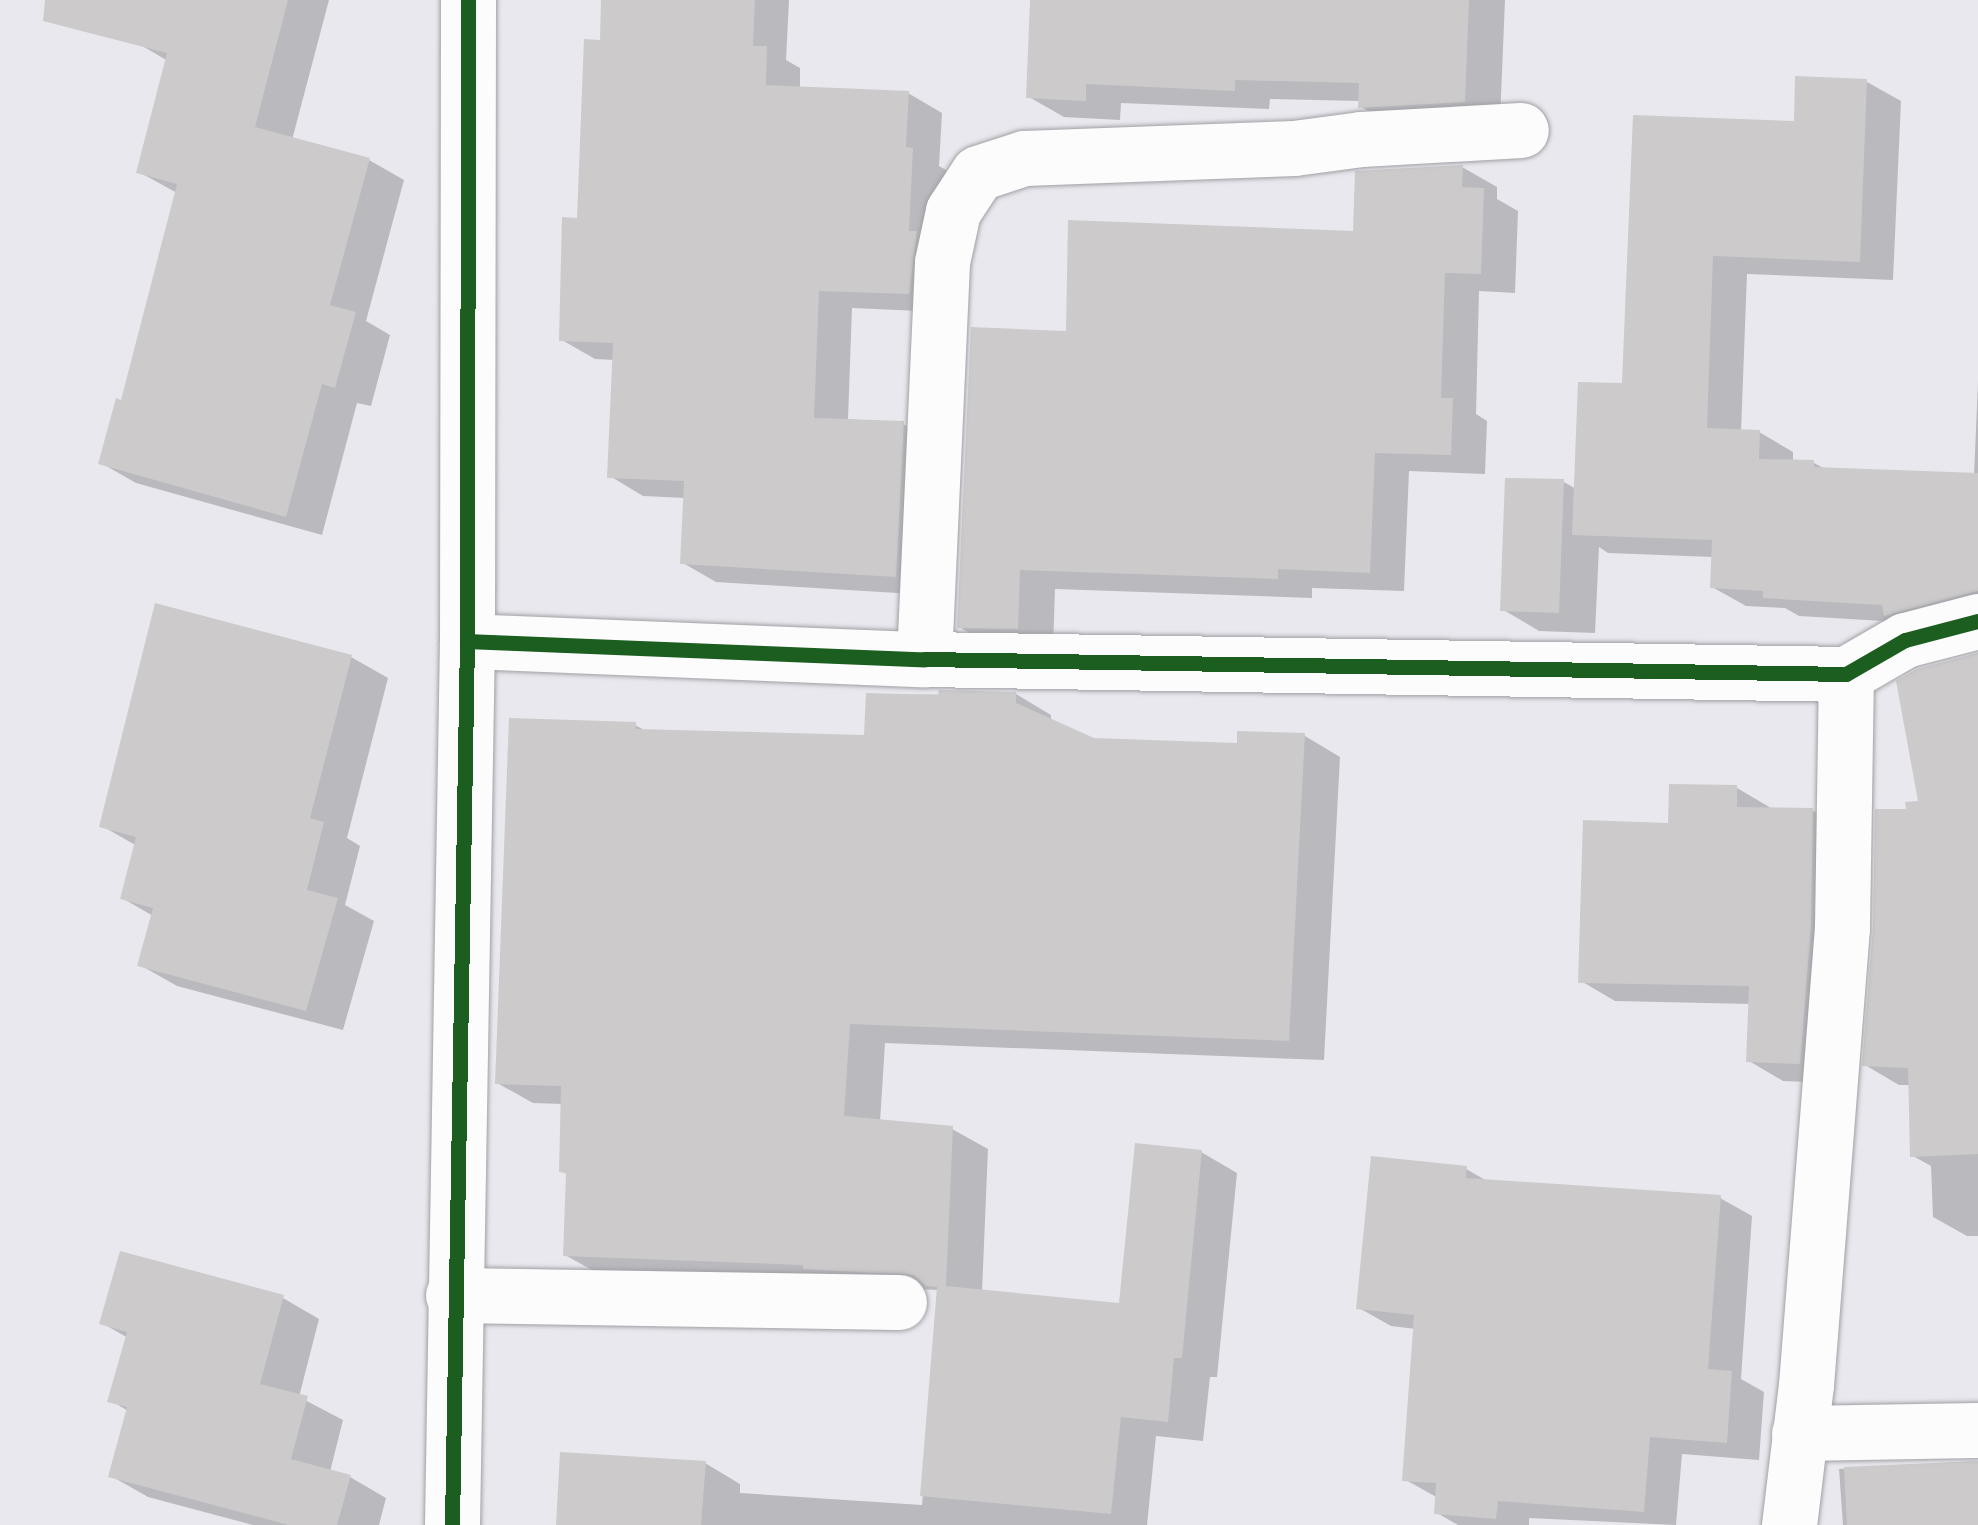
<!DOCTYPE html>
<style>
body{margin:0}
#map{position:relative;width:1978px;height:1525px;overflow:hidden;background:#e8e8ee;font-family:Quicksand,sans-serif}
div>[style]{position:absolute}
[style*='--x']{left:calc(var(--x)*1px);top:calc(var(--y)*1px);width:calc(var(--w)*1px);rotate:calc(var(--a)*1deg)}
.shadow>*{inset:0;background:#0003}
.building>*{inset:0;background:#cccacb}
.roads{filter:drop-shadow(0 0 2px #a0a0a5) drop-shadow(0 0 2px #a0a0a5)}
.minor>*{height:55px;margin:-27.5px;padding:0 27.5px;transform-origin:27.5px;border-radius:27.5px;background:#fcfcfc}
.cycleway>*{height:15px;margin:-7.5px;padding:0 7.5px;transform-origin:7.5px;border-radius:7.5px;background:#1b5e20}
span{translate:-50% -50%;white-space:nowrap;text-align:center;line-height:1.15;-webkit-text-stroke:8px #f2f3fe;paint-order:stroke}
</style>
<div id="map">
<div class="shadow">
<i style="clip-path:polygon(150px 0,329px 0,292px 140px,369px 160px,404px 180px,366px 321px,390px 335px,371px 406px,357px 403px,322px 535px,136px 483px,101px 463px,122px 403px,177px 193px,139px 172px,168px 61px,139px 44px)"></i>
<i style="clip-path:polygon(604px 0,789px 0,786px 60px,800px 68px,800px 89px,908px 93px,942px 113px,939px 166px,946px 170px,942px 312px,852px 308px,848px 419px,903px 424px,936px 443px,930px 595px,716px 582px,683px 563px,685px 498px,643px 496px,610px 476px,614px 360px,595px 359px,562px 340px,603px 42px)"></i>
<i style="clip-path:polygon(1032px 0,1505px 0,1500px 121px,1396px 127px,1361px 107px,1361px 101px,1270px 99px,1269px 109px,1121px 103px,1120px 120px,1064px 117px,1029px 97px)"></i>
<i style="clip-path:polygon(1867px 82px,1901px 101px,1893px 280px,1747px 274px,1741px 432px,1759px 432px,1793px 452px,1793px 462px,1814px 463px,1827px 470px,1974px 476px,1978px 382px,1978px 617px,1900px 622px,1799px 616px,1785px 608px,1746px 606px,1712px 587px,1713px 557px,1608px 553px,1599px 547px,1595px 633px,1539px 631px,1502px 609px,1564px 482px,1576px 489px,1624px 386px,1796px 123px)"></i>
<i style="clip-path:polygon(1462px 167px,1497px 187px,1497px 199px,1518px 211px,1515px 293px,1479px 291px,1476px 414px,1487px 421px,1485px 474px,1409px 471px,1404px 591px,1312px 588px,1312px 598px,1055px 589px,1053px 648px,994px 647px,959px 627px,1068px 334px,1355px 233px)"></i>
<i style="clip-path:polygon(1978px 653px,1978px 1236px,1967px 1236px,1933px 1217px,1931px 1166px,1913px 1156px,1911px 1085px,1899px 1085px,1865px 1065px,1908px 812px,1921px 804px,1918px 671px)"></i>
<i style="clip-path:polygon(351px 657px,388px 678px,347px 838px,360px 846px,345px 905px,374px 921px,343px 1030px,177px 986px,140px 965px,153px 916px,122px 898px,137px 846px,102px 826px)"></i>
<i style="clip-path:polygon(1016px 694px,1051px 715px,1051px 721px,1094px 740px,1239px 746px,1305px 736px,1340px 757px,1324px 1060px,885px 1043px,880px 1122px,952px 1129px,988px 1149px,982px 1292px,1122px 1306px,1201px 1152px,1237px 1173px,1217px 1377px,1210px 1377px,1203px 1441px,1156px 1436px,1147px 1525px,558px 1525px,705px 1463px,740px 1484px,740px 1493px,922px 1505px,939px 1290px,601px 1275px,565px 1255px,568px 1175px,562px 1171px,563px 1104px,533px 1103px,497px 1083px,635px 725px,648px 732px,867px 737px,868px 695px)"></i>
<i style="clip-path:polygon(1737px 788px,1771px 808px,1812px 810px,1846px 830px,1834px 1083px,1783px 1081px,1749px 1061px,1751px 1004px,1615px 1001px,1581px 981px,1670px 825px)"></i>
<i style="clip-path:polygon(1466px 1169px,1489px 1182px,1720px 1198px,1752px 1216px,1741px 1379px,1764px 1392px,1759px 1460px,1682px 1454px,1676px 1525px,1529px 1518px,1529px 1525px,1458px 1525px,1437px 1513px,1438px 1498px,1404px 1479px,1416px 1329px,1391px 1326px,1359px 1308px)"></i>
<i style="clip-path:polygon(283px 1298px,319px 1319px,299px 1397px,343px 1420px,330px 1472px,350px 1477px,386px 1498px,379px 1525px,253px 1525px,148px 1497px,111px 1476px,128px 1411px,110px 1400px,128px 1338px,102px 1323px)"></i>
<i style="clip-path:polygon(1978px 1461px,1978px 1525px,1843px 1525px,1839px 1469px)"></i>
</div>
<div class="building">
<i style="clip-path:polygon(45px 0,288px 0,255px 127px,370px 158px,330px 305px,356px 312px,335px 388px,322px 384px,286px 517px,98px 464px,116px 398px,121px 400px,177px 184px,136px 173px,167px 53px,43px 21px)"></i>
<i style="clip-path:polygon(601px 0,755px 0,753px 46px,767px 46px,766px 85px,909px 91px,906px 147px,913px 148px,909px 231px,917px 231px,909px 294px,819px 291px,814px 418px,904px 421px,896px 577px,680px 564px,684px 481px,607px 478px,613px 343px,559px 341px,562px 217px,577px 218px,584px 39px,600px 40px)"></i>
<i style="clip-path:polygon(1030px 0,1469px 0,1465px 102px,1358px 108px,1359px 83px,1235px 80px,1235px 91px,1086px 84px,1086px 101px,1026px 98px)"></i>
<i style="clip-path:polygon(1795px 76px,1867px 79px,1860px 262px,1713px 256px,1707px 428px,1760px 430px,1759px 459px,1814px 460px,1814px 467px,1978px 473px,1978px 591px,1884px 616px,1882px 605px,1763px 598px,1763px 591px,1710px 588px,1712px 540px,1572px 535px,1578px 382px,1622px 383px,1633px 115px,1794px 121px)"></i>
<i style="clip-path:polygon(1463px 165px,1462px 187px,1484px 188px,1481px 274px,1445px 273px,1441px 398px,1453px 398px,1451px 455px,1375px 453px,1370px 573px,1278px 569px,1278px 579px,1020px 570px,1018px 629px,957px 628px,971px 327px,1066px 331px,1068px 220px,1353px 231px,1355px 171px)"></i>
<i style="clip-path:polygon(1505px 478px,1564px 479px,1559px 613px,1500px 611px)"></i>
<i style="clip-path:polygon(155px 603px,352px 655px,310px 818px,324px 822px,307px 890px,338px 898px,306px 1011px,137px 966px,153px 908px,120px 899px,136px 837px,99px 827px)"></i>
<i style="clip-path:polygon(1978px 653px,1978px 1154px,1910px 1157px,1908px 1068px,1862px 1066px,1873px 928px,1875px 809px,1906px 809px,1905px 802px,1918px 801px,1896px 681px,1917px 669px)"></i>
<i style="clip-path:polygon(939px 690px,1016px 692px,1016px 703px,1094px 738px,1237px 743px,1237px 731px,1305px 733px,1289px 1041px,850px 1024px,844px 1116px,953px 1126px,946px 1286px,1119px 1303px,1135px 1143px,1202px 1150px,1182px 1358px,1174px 1358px,1168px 1422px,1121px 1417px,1111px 1514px,920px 1496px,937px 1287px,926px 1286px,914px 1275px,803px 1269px,803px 1265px,563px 1256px,566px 1173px,559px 1172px,561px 1086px,495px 1084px,509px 718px,636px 722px,636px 729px,864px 735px,866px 693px,938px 695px)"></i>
<i style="clip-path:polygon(1669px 784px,1737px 785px,1737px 807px,1813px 808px,1811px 926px,1800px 1064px,1746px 1062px,1749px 986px,1578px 983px,1583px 820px,1668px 823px)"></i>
<i style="clip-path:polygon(1371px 1156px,1467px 1166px,1466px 1178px,1721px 1195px,1708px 1369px,1732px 1371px,1727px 1443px,1650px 1437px,1644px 1512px,1498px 1501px,1496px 1519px,1434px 1514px,1436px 1483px,1402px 1481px,1414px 1315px,1356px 1309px)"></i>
<i style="clip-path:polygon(120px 1251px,284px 1295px,260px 1384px,308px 1396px,291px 1459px,351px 1475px,337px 1525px,289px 1525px,108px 1477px,127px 1407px,107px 1402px,127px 1332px,99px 1324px)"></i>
<i style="clip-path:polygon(560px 1452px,706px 1461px,701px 1525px,556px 1525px)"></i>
<i style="clip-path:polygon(1978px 1461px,1978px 1525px,1847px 1525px,1844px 1467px)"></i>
</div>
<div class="roads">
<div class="minor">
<i style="--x:467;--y:641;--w:457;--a:2.3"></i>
<i style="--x:924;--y:659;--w:922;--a:0.93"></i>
<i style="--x:1846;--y:674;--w:68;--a:-30"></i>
<i style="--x:1905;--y:640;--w:75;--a:-14.6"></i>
<i style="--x:924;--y:659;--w:397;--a:-87.4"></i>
<i style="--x:942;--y:262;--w:52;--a:-77.8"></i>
<i style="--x:953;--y:211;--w:45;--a:-56.7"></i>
<i style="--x:978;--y:173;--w:48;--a:-18.1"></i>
<i style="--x:1024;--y:158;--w:270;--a:-2.1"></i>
<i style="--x:1294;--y:148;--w:68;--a:-7.7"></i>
<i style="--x:1361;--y:139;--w:160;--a:-3.2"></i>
<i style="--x:453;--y:1295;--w:446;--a:0.9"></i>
<i style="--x:1799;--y:1433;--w:179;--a:-1"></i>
<i style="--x:452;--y:1525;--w:884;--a:-89.03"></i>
<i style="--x:467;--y:641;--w:641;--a:-89.91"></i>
<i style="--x:1789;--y:1525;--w:141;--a:-83.1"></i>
<i style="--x:1806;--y:1385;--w:459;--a:-85.5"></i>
<i style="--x:1842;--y:927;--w:253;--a:-89.1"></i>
</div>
</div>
<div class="cycleway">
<i style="--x:467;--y:641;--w:457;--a:2.3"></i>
<i style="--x:924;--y:659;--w:922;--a:0.93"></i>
<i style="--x:1846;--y:674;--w:68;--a:-30"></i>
<i style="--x:1905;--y:640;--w:75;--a:-14.6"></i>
<i style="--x:452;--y:1525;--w:884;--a:-89.03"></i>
<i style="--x:467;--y:641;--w:641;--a:-89.91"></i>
</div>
</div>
